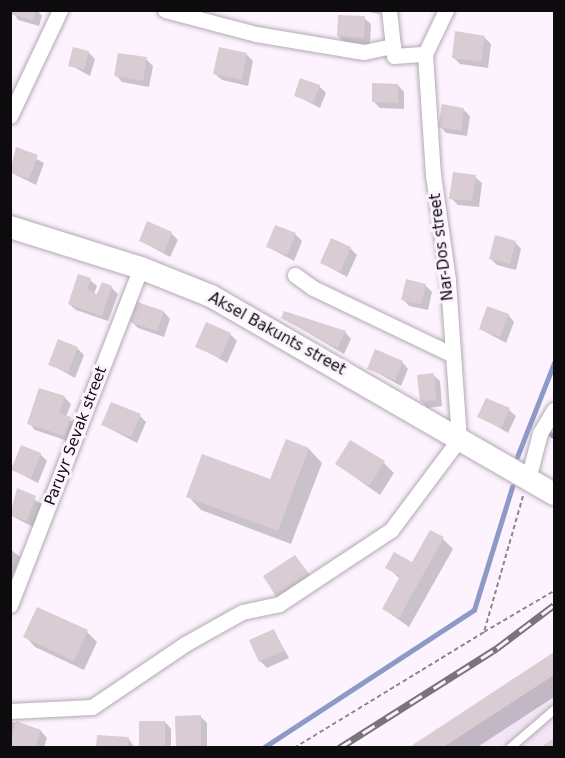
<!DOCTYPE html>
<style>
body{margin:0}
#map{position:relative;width:565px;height:758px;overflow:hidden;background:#fcf3fe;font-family:"DejaVu Sans",sans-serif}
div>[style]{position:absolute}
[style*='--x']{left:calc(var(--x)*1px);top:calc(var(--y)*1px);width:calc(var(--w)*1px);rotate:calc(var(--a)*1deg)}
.built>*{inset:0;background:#f3e5f6}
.shadow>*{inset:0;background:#0003}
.stream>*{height:4.5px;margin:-2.25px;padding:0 2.25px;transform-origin:2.25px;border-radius:2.25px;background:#8d99c7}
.building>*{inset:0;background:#daccd3}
.path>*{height:2px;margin-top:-1px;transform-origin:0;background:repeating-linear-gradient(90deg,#8b858c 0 4.5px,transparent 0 7.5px)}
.roads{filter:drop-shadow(0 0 2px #b2a9b3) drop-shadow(0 0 2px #b2a9b3)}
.service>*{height:8px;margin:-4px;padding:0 4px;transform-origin:4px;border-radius:4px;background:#fff}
.minor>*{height:15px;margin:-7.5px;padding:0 7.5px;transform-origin:7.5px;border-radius:7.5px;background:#fff}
.secondary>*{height:22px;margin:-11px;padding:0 11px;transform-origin:11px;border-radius:11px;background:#fff}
.rail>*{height:7px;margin-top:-3.5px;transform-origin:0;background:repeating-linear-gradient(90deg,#fcf3fe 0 14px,#79737a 0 28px);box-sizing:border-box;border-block:2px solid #79737a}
span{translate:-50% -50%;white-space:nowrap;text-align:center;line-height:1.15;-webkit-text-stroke:6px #fcf3fe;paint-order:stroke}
.street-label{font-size:15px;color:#0e0b0e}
.frame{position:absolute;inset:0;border:12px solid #0e0b0e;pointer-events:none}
</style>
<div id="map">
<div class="built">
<i style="clip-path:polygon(554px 668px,554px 747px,436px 747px)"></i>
</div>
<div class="shadow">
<i style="clip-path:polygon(12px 10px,37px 10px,42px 16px,39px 26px,18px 20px)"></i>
<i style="clip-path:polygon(358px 10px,380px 10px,380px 14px)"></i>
<i style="clip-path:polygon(364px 18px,371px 24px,370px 44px,345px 43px,338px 36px)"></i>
<i style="clip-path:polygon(484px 37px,491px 44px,488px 68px,460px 64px,453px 57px)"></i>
<i style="clip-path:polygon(88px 52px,95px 59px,90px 76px,70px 65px)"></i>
<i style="clip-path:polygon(246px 54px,253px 61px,248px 86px,222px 80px,215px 74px)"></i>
<i style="clip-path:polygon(146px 59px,153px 66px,149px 87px,122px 82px,116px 75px)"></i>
<i style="clip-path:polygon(398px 85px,404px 92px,404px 109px,380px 108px,374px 102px)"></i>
<i style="clip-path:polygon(319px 86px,326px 93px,320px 108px,295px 95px)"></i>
<i style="clip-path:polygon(464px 110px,470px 116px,467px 136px,446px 133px,440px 126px)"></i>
<i style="clip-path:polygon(17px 149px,44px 163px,36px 185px,10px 172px)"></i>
<i style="clip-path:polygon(475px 177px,482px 183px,479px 207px,458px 205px,451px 198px)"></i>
<i style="clip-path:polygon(171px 233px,178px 240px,170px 257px,141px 241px)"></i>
<i style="clip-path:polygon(295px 234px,302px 241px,294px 261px,268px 247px)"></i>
<i style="clip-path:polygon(515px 242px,521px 249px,516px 270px,497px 265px,490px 258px)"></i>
<i style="clip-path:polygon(350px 248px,357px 255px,347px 277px,322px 263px)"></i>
<i style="clip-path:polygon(90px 280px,97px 286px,94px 294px,98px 296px,111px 287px,118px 294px,108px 321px,76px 310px,69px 304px)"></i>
<i style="clip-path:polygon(425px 285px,432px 292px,428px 310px,409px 306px,403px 299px)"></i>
<i style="clip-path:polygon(164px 312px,170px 319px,164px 337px,138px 328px,132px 322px)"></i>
<i style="clip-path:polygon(508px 315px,514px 322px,506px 343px,480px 329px)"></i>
<i style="clip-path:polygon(283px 318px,345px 332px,351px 339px,344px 354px)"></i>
<i style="clip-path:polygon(230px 334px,237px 341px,227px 363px,197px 346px)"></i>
<i style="clip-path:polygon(77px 348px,84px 355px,75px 378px,50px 364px)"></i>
<i style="clip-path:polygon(402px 362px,408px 369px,401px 386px,369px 368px)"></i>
<i style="clip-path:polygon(433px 375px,440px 381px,442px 406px,428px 408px,421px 401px)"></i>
<i style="clip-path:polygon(64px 397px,71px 404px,66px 417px,77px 425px,71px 442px,35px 430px,29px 423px)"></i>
<i style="clip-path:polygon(509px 410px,516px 416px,508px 433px,479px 416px)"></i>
<i style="clip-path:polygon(140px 416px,146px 422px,137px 443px,103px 425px)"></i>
<i style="clip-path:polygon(287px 441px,309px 449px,322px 463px,291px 544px,201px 510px,188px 496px,271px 481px)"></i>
<i style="clip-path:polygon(40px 454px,47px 461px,38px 483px,13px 470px)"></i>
<i style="clip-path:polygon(384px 463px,394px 473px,380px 495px,336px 464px)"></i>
<i style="clip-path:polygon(18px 490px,42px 504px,33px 527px,10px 515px)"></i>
<i style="clip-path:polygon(443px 539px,453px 549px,409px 627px,384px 609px,400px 579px,387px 567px,412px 564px)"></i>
<i style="clip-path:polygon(10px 549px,20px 557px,11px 580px,10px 580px)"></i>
<i style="clip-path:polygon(295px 556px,319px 587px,288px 607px,278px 597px)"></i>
<i style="clip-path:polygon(38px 609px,87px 632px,97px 642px,84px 670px,35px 647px,25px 636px)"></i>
<i style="clip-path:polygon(274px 631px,289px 658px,267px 668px,260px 661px)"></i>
<i style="clip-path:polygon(554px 655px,554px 697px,476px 748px,410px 748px)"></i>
<i style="clip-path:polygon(200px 716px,207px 723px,207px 748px,180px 748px,177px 745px)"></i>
<i style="clip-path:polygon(10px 721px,41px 731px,47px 738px,44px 748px,10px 748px)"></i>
<i style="clip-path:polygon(165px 722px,171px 729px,171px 748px,142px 748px)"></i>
<i style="clip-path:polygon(128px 738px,135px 748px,98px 748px)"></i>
</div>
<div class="stream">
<i style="--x:549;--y:433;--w:6;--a:31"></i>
<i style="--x:517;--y:457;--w:101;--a:-68.5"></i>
<i style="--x:263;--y:748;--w:252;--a:-33.2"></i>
<i style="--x:474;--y:610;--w:129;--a:-72.8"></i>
</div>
<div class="building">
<i style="clip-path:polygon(11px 10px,36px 10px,33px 20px,10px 14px)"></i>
<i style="clip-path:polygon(338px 15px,365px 16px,364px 38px,337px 36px)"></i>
<i style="clip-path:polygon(455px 31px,485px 36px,481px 62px,452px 58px)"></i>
<i style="clip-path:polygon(73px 47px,89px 51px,84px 70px,68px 66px)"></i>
<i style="clip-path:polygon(219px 47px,247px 53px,242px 80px,213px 74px)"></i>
<i style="clip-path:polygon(118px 53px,147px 57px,143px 81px,114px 76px)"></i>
<i style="clip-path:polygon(300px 78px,320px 85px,313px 103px,294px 96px)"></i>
<i style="clip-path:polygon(372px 83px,398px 84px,398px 103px,372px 102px)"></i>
<i style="clip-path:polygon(442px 104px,464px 108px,461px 131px,438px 127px)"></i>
<i style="clip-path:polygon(16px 147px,38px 155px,29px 179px,10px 172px)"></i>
<i style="clip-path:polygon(453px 172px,476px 175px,472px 201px,449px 199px)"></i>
<i style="clip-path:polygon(147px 221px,172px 232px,164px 252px,139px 241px)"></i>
<i style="clip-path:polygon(275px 225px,296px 233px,287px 255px,266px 247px)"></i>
<i style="clip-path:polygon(495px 235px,516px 241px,510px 264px,489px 259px)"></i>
<i style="clip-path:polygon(331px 238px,351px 247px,340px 272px,320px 263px)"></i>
<i style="clip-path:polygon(78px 274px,91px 278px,87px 290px,97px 294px,102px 282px,112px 286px,102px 316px,68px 304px)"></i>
<i style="clip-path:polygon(406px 279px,426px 284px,421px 304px,401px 300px)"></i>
<i style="clip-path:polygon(137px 302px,164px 311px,157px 331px,130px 322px)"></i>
<i style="clip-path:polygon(487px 306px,509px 314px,500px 337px,479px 329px)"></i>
<i style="clip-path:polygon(284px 311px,346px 331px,337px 348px,281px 318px)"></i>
<i style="clip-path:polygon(206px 322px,231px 333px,220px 358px,195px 347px)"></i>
<i style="clip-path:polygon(58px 339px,78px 347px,68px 372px,48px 365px)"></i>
<i style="clip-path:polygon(375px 349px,403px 361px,395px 380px,367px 369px)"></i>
<i style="clip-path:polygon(434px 373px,436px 400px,420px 402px,417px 375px)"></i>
<i style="clip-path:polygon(39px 388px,65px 396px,59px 413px,71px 417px,65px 436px,27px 424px)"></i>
<i style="clip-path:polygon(486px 398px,510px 408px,501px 428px,477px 417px)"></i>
<i style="clip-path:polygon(111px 402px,141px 414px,131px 437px,101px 425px)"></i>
<i style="clip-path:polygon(286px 439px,309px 448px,278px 531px,186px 497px,202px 454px,270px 479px)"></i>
<i style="clip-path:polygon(350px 440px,385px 461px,369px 486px,335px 464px)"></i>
<i style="clip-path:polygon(21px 445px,41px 453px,31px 478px,11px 470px)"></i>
<i style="clip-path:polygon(17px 488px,36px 496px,27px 521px,10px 515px)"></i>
<i style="clip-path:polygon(430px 530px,444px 537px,399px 618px,382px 609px,400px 576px,385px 568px,394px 552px,412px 562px)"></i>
<i style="clip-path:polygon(295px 555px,310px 576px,277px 598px,263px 576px)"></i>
<i style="clip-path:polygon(37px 607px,88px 630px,74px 661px,23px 637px)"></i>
<i style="clip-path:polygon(274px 629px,284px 651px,259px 662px,249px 640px)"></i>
<i style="clip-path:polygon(554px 652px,554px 675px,442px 748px,408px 748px)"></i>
<i style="clip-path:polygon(201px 715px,201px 745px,176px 746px,175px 716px)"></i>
<i style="clip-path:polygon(16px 721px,41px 730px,35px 748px,10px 745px)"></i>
<i style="clip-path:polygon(139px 721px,165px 721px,165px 746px,139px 746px)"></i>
<i style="clip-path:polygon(97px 735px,129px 737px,128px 748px,96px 748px)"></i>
<i style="clip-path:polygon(554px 738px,554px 748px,540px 748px)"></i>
</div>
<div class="path">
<i style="--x:523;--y:496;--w:141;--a:106"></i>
<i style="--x:484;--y:632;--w:81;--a:-30.4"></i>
<i style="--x:294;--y:748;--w:223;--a:-31.4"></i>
</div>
<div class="roads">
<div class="service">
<i style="--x:510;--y:748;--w:58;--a:-40.8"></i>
</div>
<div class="minor">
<i style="--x:165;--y:10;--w:94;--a:14.8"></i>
<i style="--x:256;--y:34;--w:109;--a:9.5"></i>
<i style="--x:364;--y:52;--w:30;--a:-12"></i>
<i style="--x:389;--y:10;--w:46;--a:83.8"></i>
<i style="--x:394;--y:56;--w:31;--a:-4"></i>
<i style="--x:10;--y:116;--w:117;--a:-64.7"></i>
<i style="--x:295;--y:275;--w:22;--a:36"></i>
<i style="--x:313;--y:288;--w:153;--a:25.6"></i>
<i style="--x:528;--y:479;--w:48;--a:-75.4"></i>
<i style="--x:540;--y:433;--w:27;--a:-59"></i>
<i style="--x:10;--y:605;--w:362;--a:-68.8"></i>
<i style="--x:10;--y:711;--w:82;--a:-2.8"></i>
<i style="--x:92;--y:707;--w:112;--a:-34.1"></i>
<i style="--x:185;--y:644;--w:65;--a:-29.3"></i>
<i style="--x:242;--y:612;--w:38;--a:-12"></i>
<i style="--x:279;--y:604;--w:134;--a:-33.5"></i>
<i style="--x:391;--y:530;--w:114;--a:-53.2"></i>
<i style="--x:459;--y:439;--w:159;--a:-94"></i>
<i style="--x:448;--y:280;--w:106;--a:-98.1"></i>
<i style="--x:433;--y:175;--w:121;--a:-93.8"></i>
<i style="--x:425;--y:54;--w:49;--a:-64.5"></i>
</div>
<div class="secondary">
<i style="--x:10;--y:227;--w:137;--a:17.4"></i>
<i style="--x:141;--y:268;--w:75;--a:21.8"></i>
<i style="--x:211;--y:296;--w:396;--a:30"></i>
</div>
</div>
<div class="rail">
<i style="--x:339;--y:748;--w:187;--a:-32.3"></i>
<i style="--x:497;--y:648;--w:71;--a:-37"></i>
</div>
<div class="street-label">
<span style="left:442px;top:247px;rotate:-97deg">Nar-Dos street</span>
<span style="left:277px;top:334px;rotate:29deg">Aksel Bakunts street</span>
<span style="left:76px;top:436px;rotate:-69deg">Paruyr Sevak street</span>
</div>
<div class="frame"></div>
</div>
